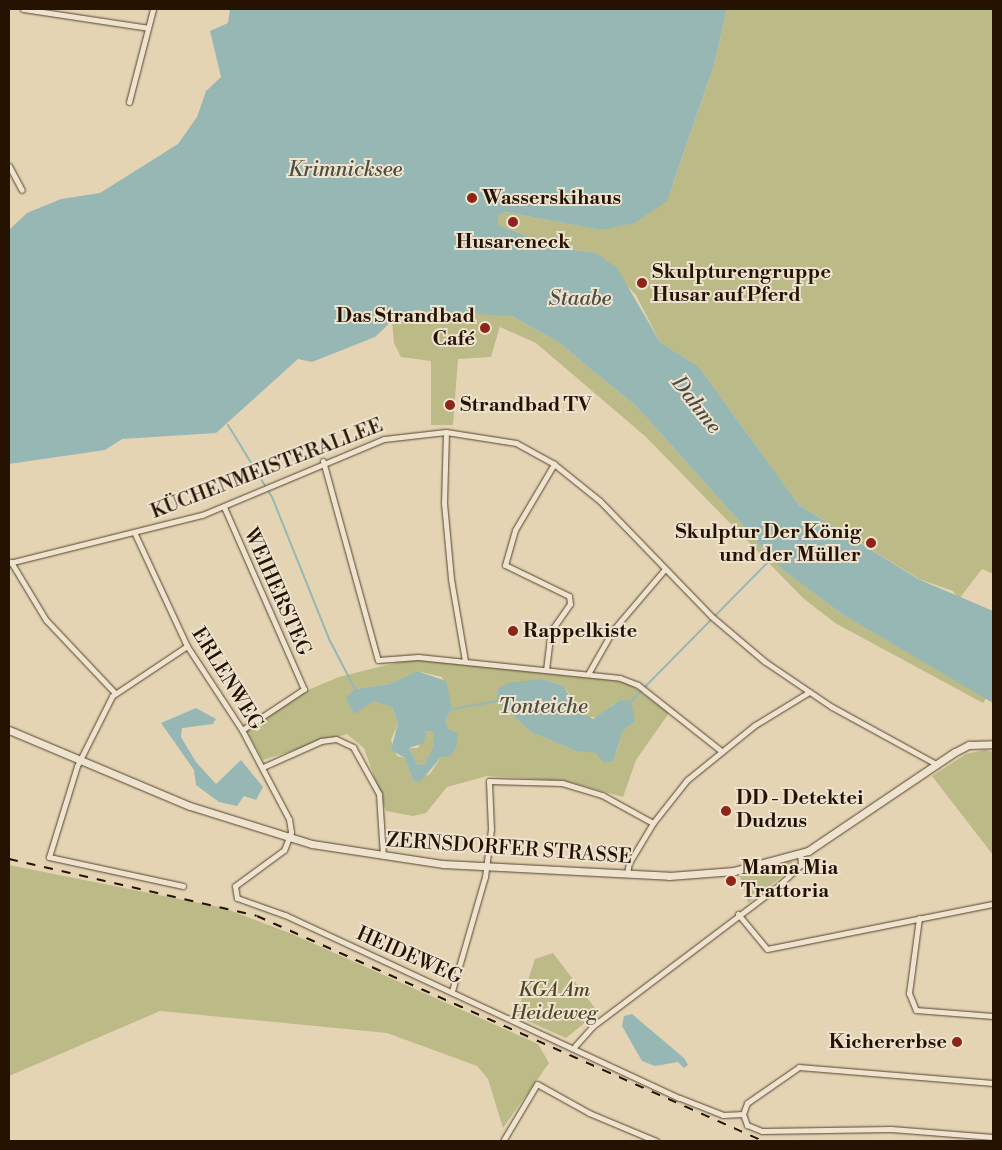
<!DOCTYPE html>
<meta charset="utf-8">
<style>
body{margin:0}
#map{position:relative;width:1002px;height:1150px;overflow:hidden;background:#e4d4b4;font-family:"Libre Bodoni",serif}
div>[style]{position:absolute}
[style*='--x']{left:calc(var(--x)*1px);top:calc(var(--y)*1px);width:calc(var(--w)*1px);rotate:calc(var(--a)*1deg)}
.green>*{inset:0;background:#bcba87}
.water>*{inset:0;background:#97b7b5}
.stream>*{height:2px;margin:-1px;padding:0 1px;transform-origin:1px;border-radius:1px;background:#97b7b5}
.roads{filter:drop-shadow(0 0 1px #56422d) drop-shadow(0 0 1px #56422d)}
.minor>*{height:5px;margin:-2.5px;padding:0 2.5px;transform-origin:2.5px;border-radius:2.5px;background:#ede3ce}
.tertiary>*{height:7px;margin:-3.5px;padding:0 3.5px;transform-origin:3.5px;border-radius:3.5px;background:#ede3ce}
.rail>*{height:2px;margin-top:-1px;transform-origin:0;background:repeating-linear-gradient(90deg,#261200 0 9px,transparent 0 18px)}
.dots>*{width:14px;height:14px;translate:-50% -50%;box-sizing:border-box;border:2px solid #ede3ce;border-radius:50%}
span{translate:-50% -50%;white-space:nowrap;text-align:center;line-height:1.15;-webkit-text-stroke:4px #ede3ce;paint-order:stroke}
.poi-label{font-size:20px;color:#261200;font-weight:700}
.left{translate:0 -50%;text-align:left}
.right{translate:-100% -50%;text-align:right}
.street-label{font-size:20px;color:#261200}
.park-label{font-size:20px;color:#534428;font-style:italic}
.water-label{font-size:21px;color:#4e4c3f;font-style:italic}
.frame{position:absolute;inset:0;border:10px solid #261200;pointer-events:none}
</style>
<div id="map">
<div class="green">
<i style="clip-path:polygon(727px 9px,993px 9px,993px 574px,982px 569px,959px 599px,953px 591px,919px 579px,799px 505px,699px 367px,660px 342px,636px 295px,596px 253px,558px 248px,498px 225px,498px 216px,506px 212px,602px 230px,673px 184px,714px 65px)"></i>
<i style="clip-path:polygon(426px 309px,512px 316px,558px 342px,637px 407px,784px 571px,842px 614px,986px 698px,983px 703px,835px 623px,803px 598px,646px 437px,536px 343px,500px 327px,502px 319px,491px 357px,458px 359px,453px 425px,431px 425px,431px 361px,401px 357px,394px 343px,392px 321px)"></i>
<i style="clip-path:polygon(evenodd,411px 659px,618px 681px,631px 685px,669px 713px,636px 760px,623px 797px,566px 781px,487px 776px,447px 787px,426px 813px,413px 816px,386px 811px,364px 748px,347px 734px,263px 760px,245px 728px,303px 692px,339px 677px,411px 659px,417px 671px,442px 677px,452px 709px,445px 720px,449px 729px,441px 757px,430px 774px,413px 781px,405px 758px,397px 756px,391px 740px,398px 723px,392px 707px,355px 689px,390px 684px,417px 671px,411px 659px,542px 679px,564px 686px,585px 717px,601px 717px,614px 703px,635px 721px,623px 731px,616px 753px,576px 751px,531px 732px,497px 701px,542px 679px)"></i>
<i style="clip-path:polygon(426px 731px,433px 731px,435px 746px,424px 765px,417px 764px,409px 748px,418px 748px)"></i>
<i style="clip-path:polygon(985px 750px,993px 752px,993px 855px,932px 776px,966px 754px)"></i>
<i style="clip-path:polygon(791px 861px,794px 867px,748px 903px,739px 874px)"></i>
<i style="clip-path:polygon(9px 865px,224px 908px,292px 934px,538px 1044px,549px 1063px,503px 1128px,488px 1079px,477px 1066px,387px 1033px,160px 1011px,9px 1076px)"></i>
<i style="clip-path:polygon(553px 953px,598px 1012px,566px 1038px,516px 1016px,535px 959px)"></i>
</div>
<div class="water">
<i style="clip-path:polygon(230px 9px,727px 9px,714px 65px,667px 201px,634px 223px,601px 230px,506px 212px,498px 216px,498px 225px,558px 248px,596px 253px,617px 268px,660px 342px,699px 367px,799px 505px,918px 579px,993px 611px,993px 703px,842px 614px,784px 571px,637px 407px,558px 342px,512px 316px,415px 310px,392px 321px,375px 337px,312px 362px,298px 359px,216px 433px,122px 439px,105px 450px,9px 464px,9px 230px,27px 213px,61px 199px,100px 193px,178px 144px,197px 117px,206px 91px,221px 77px,210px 31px,228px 23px)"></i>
<i style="clip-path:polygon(evenodd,417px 671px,446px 681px,452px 709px,445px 720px,449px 729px,458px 734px,456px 748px,450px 756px,441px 757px,421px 781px,413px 781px,405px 758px,391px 750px,398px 723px,392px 707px,374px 701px,354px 714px,346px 698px,355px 689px,390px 684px,417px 671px,426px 731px,433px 731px,434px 746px,424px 765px,417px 764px,409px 748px,424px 743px,426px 731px)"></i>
<i style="clip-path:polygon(542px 679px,564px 686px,577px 710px,593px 719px,620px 700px,631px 701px,635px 721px,623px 731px,613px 761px,603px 762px,596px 753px,576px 751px,531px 732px,497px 701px,498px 689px,507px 683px)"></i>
<i style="clip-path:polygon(196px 708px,216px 719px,213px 724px,182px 728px,181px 737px,196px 762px,216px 784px,241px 760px,263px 787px,256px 800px,244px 796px,237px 806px,219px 802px,196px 785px,194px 770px,161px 723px)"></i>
<i style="clip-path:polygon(632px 1014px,684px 1058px,688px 1065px,684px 1068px,678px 1062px,655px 1066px,642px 1061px,622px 1026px,624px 1016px)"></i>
</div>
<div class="stream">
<i style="--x:228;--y:425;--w:84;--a:58.6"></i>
<i style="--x:272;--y:497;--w:153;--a:68.1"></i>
<i style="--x:329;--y:639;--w:56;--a:62.5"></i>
<i style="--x:631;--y:701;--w:202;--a:-45.4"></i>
<i style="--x:452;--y:709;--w:46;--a:-10.1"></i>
</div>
<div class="roads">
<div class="minor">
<i style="--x:23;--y:9;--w:126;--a:8.6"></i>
<i style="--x:129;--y:102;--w:96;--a:-75.5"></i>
<i style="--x:9;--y:166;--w:27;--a:62"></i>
<i style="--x:446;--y:432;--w:71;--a:91.6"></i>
<i style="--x:444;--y:503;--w:76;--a:84.7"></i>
<i style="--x:451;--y:579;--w:83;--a:80.3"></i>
<i style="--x:323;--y:461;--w:206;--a:74.6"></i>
<i style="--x:378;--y:660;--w:40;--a:-4.3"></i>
<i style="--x:418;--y:657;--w:203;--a:5.9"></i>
<i style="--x:620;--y:678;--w:19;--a:21"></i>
<i style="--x:638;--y:685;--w:105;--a:38.4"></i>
<i style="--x:224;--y:507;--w:199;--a:66.3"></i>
<i style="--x:304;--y:689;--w:74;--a:146.5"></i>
<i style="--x:135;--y:534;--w:123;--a:65.1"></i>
<i style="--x:187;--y:646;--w:100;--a:56.8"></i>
<i style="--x:242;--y:730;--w:101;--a:62.2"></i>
<i style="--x:289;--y:819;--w:13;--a:81"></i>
<i style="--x:291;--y:832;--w:19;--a:111"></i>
<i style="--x:284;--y:850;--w:61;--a:143.7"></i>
<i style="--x:235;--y:886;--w:12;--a:81"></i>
<i style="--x:237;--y:898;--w:51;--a:19.5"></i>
<i style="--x:285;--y:915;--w:435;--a:24.9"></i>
<i style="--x:680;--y:1098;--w:46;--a:21.6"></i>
<i style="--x:723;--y:1115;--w:20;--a:-3"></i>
<i style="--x:11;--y:562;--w:68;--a:58.9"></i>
<i style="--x:46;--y:620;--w:100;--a:46.6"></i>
<i style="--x:9;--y:563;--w:199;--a:-14"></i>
<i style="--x:202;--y:515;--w:197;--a:-22.7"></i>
<i style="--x:384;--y:439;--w:62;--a:-6.4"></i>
<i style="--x:446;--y:432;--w:71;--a:8.9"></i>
<i style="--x:516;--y:443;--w:43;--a:28.9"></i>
<i style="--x:554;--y:464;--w:59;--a:38.8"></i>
<i style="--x:600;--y:501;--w:160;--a:46"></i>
<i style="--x:711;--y:616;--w:70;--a:40.3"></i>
<i style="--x:764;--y:661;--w:82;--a:34.1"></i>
<i style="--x:832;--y:707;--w:119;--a:28.7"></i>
<i style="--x:546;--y:670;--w:39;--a:-83"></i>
<i style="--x:551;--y:631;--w:33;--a:-55"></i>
<i style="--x:570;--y:604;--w:8;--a:-97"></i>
<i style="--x:569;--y:596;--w:71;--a:-154.2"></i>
<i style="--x:505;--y:565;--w:36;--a:-74"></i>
<i style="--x:515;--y:530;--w:77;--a:-59.4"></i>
<i style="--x:588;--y:674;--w:51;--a:-60.4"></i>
<i style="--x:613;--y:630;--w:80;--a:-49.6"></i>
<i style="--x:263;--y:767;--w:64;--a:-24.1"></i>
<i style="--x:321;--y:741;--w:15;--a:-8"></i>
<i style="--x:336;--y:739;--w:19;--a:25"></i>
<i style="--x:353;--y:747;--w:54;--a:61"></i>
<i style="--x:379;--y:794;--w:62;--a:86.3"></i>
<i style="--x:627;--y:874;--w:11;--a:-80"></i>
<i style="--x:629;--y:863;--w:47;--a:-59"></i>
<i style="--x:653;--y:823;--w:55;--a:-51.7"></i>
<i style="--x:687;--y:780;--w:87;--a:-39"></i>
<i style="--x:755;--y:725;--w:63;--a:-31.4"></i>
<i style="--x:183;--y:886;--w:137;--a:-167.8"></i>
<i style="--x:49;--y:857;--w:95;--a:-72.9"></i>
<i style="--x:77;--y:766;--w:78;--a:-63.4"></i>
<i style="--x:112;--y:696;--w:90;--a:-33.7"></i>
<i style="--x:738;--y:914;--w:45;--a:50.4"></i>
<i style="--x:767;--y:949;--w:230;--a:-11.3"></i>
<i style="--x:919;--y:918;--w:76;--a:97.6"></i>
<i style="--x:909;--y:993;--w:18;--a:68"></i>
<i style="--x:916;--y:1010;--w:77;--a:4.5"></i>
<i style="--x:452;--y:991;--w:119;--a:-73.9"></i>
<i style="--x:485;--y:877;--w:48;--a:-82.9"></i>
<i style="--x:491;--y:829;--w:48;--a:-92.4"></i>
<i style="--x:489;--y:781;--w:73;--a:1.6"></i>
<i style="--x:562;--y:783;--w:42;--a:16.7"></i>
<i style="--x:602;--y:795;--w:58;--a:28.8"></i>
<i style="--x:575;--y:1046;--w:27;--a:-48"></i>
<i style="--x:593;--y:1026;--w:231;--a:-37.1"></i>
<i style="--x:777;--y:887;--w:33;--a:-43"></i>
<i style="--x:801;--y:865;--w:11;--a:-95"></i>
<i style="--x:993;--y:1083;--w:195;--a:-175.3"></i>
<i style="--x:799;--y:1067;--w:63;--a:145.3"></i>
<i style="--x:747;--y:1103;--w:12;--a:110"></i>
<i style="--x:743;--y:1114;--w:12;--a:70"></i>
<i style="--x:747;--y:1125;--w:16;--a:22"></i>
<i style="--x:762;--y:1131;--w:129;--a:-0.9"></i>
<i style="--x:891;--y:1129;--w:102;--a:4.5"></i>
<i style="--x:503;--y:1141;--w:66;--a:-59.2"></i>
<i style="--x:537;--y:1084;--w:60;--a:29.1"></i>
<i style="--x:589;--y:1113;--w:73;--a:22.7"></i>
</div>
<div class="tertiary">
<i style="--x:9;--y:730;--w:196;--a:22.8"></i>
<i style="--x:190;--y:806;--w:128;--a:17.3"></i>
<i style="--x:312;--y:844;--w:133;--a:8.7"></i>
<i style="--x:443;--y:864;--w:226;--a:3"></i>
<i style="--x:669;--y:876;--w:65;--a:-4.4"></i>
<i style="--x:734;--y:871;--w:77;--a:-15.1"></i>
<i style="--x:808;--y:851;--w:177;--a:-34"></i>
<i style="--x:955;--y:752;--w:16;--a:-27"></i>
<i style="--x:969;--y:745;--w:24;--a:-2"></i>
</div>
</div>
<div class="rail">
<i style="--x:9;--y:859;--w:254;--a:12.9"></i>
<i style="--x:257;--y:916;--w:554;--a:23.97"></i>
</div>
<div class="dots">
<i style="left:472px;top:198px;background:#8f2418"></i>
<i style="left:513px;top:222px;background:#8f2418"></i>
<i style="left:642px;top:283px;background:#8f2418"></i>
<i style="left:485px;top:328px;background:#8f2418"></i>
<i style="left:450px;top:405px;background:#8f2418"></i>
<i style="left:871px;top:543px;background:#8f2418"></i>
<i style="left:513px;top:631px;background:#8f2418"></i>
<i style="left:726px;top:811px;background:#8f2418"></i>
<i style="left:731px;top:881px;background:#8f2418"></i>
<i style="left:957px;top:1042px;background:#8f2418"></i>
</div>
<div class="poi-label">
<span class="left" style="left:482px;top:198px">Wasserskihaus</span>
<span style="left:513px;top:242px">Husareneck</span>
<span class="left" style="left:652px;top:284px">Skulpturengruppe<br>Husar auf Pferd</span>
<span class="right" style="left:475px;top:328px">Das Strandbad<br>Café</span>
<span class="left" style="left:460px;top:405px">Strandbad TV</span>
<span class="right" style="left:861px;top:544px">Skulptur Der König<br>und der Müller</span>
<span class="left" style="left:523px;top:631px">Rappelkiste</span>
<span class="left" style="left:736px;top:810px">DD - Detektei<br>Dudzus</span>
<span class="left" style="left:741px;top:880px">Mama Mia<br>Trattoria</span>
<span class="right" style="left:947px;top:1042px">Kichererbse</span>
</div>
<div class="street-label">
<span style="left:267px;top:469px;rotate:-21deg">KÜCHENMEISTERALLEE</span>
<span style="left:277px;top:592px;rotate:66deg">WEIHERSTEG</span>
<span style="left:227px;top:679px;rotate:58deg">ERLENWEG</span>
<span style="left:509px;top:849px;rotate:4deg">ZERNSDORFER STRASSE</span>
<span style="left:409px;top:956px;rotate:24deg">HEIDEWEG</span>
</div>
<div class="park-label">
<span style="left:554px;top:1002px">KGA Am<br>Heideweg</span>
</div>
<div class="water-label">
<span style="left:345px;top:170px">Krimnicksee</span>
<span style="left:580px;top:299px">Staabe</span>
<span style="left:696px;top:405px;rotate:52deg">Dahme</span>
<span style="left:543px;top:707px">Tonteiche</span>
</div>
<div class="frame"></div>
</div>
